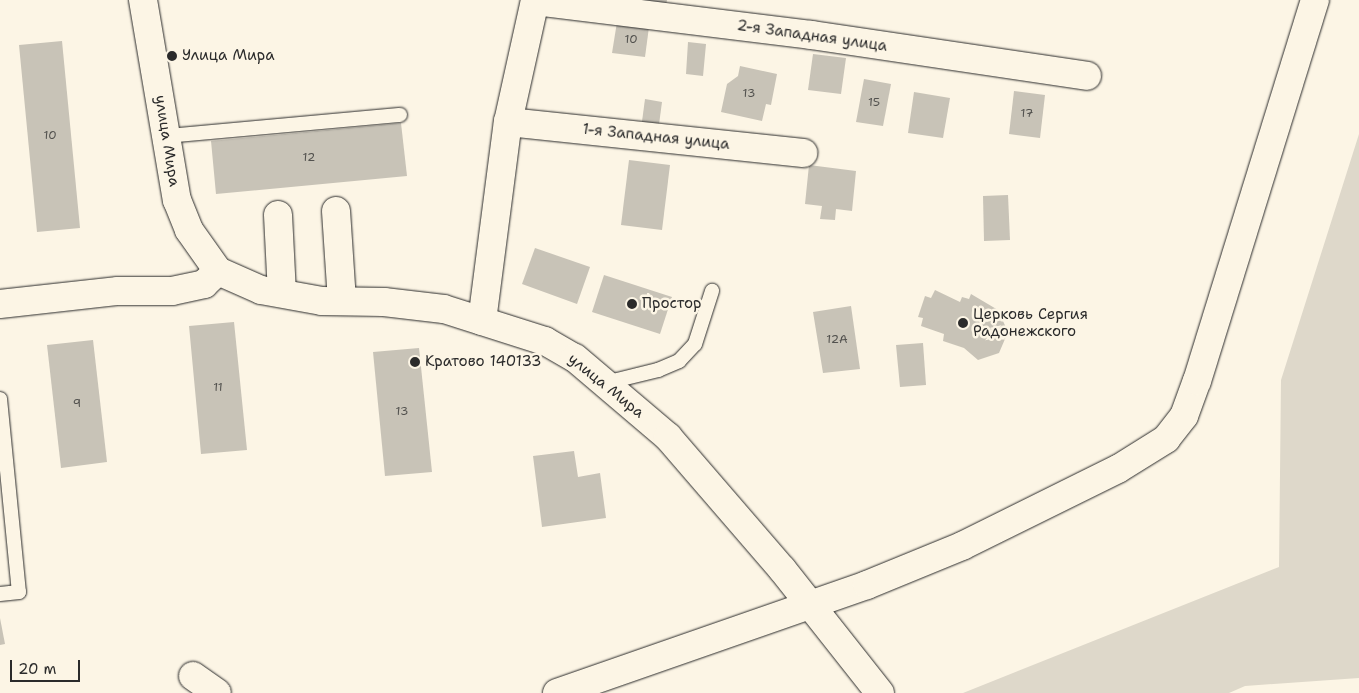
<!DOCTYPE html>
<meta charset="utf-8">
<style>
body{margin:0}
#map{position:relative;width:1359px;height:693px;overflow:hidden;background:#fcf5e5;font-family:"Shantell Sans",sans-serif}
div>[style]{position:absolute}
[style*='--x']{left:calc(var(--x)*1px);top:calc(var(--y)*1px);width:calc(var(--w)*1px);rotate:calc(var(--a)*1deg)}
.green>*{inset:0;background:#ded8ca}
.building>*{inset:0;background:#c8c3b7}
.roads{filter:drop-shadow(0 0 1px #2b2b2b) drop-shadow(0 0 1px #2b2b2b)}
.lane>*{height:14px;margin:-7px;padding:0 7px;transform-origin:7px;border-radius:7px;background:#fcf5e5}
.street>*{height:28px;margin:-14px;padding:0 14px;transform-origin:14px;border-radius:14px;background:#fcf5e5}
.dots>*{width:14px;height:14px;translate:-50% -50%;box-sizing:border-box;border:2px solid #fcf5e5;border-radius:50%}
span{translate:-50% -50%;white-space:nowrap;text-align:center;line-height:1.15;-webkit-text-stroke:5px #fcf5e5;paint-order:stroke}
.number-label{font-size:12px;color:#52514e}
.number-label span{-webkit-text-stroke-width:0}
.street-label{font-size:15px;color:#2b2b2b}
.poi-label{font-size:15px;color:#2b2b2b}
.left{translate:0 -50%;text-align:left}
.scale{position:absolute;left:10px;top:660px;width:70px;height:22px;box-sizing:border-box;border:2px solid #2b2b2b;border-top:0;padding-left:6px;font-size:15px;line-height:18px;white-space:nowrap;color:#2b2b2b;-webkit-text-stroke:4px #fcf5e5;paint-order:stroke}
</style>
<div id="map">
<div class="green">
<i style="clip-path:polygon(1359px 134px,1359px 678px,1245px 686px,1229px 693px,963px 693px,1279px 567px,1281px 380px)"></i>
</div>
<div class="building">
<i style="clip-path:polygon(632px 0,667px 0,666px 6px)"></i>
<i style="clip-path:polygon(617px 22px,649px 27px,645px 57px,612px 53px)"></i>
<i style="clip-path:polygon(62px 41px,80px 228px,37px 232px,19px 45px)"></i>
<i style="clip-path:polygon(688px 42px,706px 44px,703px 76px,686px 74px)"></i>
<i style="clip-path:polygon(813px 54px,846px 58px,841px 94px,808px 90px)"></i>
<i style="clip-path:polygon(740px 66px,777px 74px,771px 105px,766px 104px,762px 121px,721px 112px,727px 84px,738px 76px)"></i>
<i style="clip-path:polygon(864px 79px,891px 84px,883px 126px,856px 122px)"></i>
<i style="clip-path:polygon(1014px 91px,1045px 95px,1040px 138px,1009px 134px)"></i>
<i style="clip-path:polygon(914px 92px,950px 98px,943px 138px,908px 133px)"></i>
<i style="clip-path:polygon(645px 99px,662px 102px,658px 132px,641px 129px)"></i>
<i style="clip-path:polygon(401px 123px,407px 176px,216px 194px,211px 141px)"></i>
<i style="clip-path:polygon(629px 160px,670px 165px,662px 230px,621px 225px)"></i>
<i style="clip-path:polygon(809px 165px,856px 171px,852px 211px,836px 209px,835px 220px,820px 219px,822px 206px,805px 204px)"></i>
<i style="clip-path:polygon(1008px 195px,1010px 240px,984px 241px,983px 196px)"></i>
<i style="clip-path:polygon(535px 248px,590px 267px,577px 304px,522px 284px)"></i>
<i style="clip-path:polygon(604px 275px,672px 297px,660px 334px,592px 312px)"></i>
<i style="clip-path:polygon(935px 290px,960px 302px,962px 297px,969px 299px,971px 294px,998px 310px,1008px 332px,999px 353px,978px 360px,964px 348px,943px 341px,944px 334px,921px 326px,923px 318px,918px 317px,925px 296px,931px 298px)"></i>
<i style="clip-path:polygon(851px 306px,860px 369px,823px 373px,813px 312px)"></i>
<i style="clip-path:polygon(234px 322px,247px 450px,201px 454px,189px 326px)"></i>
<i style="clip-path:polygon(93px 340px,107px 462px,61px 468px,47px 345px)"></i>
<i style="clip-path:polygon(923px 343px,926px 385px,900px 387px,896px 345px)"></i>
<i style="clip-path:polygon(419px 348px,432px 472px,385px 476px,373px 352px)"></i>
<i style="clip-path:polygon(574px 451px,578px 477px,600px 473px,606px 518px,542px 527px,533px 456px)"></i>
<i style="clip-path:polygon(0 618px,5px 644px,0 645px)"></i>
</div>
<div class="roads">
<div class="lane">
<i style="--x:167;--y:136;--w:234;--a:-5.2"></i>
<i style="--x:605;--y:383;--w:55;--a:-13.8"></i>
<i style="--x:658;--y:370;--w:23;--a:-23"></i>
<i style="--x:679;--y:361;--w:23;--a:-47"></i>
<i style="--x:695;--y:344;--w:56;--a:-72.2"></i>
<i style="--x:0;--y:399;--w:194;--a:84.4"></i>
<i style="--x:19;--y:592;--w:19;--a:174"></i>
</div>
<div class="street">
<i style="--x:143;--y:0;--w:203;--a:80.4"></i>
<i style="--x:177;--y:200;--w:32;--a:68"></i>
<i style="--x:189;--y:230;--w:50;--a:54.7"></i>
<i style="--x:218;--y:271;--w:47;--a:23.8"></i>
<i style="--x:261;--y:290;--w:62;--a:10.2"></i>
<i style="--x:322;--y:301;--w:62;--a:0.9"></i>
<i style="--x:384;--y:302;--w:60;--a:6.7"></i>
<i style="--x:444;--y:309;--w:106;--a:17.6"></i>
<i style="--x:545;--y:341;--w:34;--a:30"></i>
<i style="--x:575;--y:358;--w:122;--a:40.3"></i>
<i style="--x:668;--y:437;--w:174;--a:49.2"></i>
<i style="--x:782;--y:569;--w:158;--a:51.7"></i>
<i style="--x:535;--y:1;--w:278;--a:7"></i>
<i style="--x:811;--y:35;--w:279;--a:8.4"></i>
<i style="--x:508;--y:122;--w:297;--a:6"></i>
<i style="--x:336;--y:211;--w:90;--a:86.2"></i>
<i style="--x:278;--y:215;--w:78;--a:87.1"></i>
<i style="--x:0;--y:304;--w:119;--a:-6.3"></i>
<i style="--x:118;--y:291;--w:54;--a:0"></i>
<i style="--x:172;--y:291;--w:33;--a:-12"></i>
<i style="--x:204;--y:284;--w:19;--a:-43"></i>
<i style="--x:482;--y:321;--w:201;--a:-82.6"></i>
<i style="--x:508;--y:122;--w:125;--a:-77.5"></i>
<i style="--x:193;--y:676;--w:29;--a:35"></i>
<i style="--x:557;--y:693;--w:328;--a:-19.2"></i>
<i style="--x:867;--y:585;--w:103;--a:-22.3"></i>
<i style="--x:962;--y:546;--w:174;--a:-26.3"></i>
<i style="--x:1118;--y:469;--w:57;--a:-32"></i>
<i style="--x:1166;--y:439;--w:29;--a:-52"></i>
<i style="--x:1184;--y:416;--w:37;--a:-70"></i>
<i style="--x:1197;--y:381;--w:399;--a:-72.8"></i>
</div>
</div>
<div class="dots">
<i style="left:172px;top:56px;background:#2b2b2b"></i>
<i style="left:632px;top:304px;background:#2b2b2b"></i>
<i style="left:963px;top:323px;background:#2b2b2b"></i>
<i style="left:415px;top:362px;background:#2b2b2b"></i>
</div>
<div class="number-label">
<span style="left:631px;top:40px">10</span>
<span style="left:749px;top:94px">13</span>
<span style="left:874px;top:103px">15</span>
<span style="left:1027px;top:114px">17</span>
<span style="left:50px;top:136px">10</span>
<span style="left:309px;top:158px">12</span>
<span style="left:837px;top:340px">12А</span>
<span style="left:218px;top:388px">11</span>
<span style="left:77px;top:404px">9</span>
<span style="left:402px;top:412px">13</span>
</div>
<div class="street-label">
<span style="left:812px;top:36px;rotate:8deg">2-я Западная улица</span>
<span style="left:656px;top:137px;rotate:6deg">1-я Западная улица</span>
<span style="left:167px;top:141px;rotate:81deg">улица Мира</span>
<span style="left:606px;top:386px;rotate:39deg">улица Мира</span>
</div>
<div class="poi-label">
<span class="left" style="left:182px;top:56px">Улица Мира</span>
<span class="left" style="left:642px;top:304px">Простор</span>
<span class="left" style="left:973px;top:323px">Церковь Сергия<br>Радонежского</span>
<span class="left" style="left:425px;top:362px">Кратово 140133</span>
</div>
<div class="scale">20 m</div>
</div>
